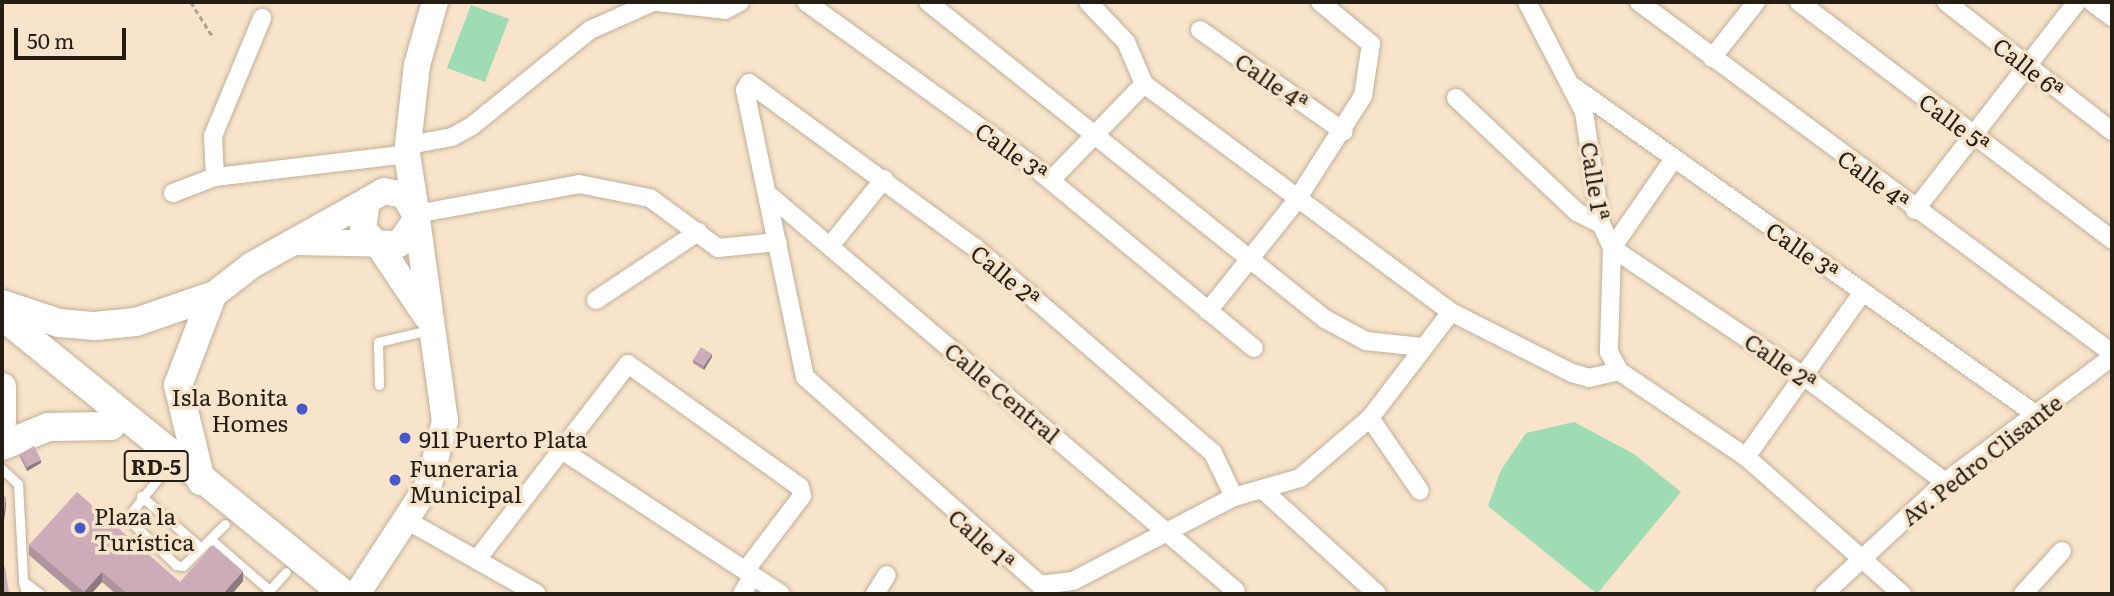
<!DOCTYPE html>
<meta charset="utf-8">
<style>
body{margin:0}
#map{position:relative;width:2114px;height:596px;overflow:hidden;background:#f7e4cb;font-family:Literata,serif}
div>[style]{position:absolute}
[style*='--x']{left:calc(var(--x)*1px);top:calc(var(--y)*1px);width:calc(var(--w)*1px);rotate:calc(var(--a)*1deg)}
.green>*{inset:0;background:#9fdcb3}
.path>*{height:2.5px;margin-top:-1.25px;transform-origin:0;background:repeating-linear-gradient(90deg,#b0a18e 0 5px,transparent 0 8.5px)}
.roads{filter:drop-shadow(0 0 2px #c2af98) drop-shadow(0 0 2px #c2af98)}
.lane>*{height:9px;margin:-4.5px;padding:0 4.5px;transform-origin:4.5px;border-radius:4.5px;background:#fff}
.street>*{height:18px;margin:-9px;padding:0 9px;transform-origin:9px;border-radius:9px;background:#fff}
.secondary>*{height:26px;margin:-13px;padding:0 13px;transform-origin:13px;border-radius:13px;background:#fff}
.primary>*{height:28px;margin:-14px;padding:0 14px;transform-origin:14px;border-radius:14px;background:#fff}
.wall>*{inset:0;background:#af949e}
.shaded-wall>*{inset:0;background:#8e7881}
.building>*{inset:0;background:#cbacb8}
.dots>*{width:19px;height:19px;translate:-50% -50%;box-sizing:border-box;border:4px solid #f7e4cb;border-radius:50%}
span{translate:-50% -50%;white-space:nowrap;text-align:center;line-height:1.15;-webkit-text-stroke:7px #f7e4cb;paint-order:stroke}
.shield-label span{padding:2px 5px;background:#f7e4cb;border:2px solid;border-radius:5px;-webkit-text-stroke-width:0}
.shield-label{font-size:21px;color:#241d14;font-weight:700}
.street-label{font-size:23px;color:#241d14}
.poi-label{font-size:23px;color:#241d14}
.right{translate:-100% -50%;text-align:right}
.left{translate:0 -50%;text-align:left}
.frame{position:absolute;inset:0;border:4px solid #241d14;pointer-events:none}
.scale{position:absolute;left:14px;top:28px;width:112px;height:32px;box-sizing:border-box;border:4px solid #241d14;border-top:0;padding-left:9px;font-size:21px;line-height:24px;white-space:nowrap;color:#241d14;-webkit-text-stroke:5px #f7e4cb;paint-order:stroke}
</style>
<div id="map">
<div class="green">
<i style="clip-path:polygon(471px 5px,509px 19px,485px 82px,447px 68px)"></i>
<i style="clip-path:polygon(1574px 422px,1634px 454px,1681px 492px,1597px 594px,1488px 506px,1501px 470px,1526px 433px)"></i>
</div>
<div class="path">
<i style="--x:191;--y:2;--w:41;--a:57.8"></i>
</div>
<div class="roads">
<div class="lane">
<i style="--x:379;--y:385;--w:43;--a:-91.3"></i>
<i style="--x:378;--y:342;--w:52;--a:-13.2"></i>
<i style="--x:2;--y:469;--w:22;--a:43"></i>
<i style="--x:18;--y:484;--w:97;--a:87"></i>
<i style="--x:163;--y:472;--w:58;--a:128"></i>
<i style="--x:127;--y:518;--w:68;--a:43.8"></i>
<i style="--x:176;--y:565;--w:7;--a:8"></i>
<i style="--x:183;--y:566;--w:59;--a:-45"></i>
<i style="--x:141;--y:496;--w:79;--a:40.9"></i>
<i style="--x:210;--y:539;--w:78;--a:40.8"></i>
<i style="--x:267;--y:593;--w:28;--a:-48"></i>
<i style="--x:26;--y:594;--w:13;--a:-103"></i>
<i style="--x:23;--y:581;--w:21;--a:37"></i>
</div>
<div class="street">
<i style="--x:657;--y:2;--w:68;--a:6.7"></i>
<i style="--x:725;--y:10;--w:17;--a:-28"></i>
<i style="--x:806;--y:2;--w:280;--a:35.8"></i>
<i style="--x:1033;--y:166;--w:286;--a:39.5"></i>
<i style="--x:928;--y:2;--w:508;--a:38.61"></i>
<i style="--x:1325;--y:319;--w:47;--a:28.2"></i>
<i style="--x:1366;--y:341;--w:56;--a:6.1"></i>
<i style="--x:1088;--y:2;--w:55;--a:46.5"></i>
<i style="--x:1126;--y:42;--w:46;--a:66.8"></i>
<i style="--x:1527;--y:2;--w:124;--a:62.6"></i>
<i style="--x:1584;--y:112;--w:113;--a:81.4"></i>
<i style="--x:1601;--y:224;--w:26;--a:65"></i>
<i style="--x:1612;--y:248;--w:104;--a:91.7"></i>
<i style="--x:1609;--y:352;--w:21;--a:62"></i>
<i style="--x:1619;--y:371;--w:153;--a:34.1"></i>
<i style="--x:1746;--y:457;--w:208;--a:41.3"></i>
<i style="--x:1639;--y:2;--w:589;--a:36.58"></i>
<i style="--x:1799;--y:2;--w:393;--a:37.2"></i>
<i style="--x:1946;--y:2;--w:210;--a:37.9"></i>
<i style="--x:2092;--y:2;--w:25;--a:37"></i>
<i style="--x:1200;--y:30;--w:176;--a:35.3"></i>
<i style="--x:1712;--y:58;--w:71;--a:-51.8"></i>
<i style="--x:1144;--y:84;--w:382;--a:36.6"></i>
<i style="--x:1451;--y:312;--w:136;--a:26.8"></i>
<i style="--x:1572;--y:373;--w:18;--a:16"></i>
<i style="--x:1589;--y:378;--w:31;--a:-13"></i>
<i style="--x:1571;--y:85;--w:572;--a:35.33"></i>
<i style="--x:1456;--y:98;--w:166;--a:43.3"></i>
<i style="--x:1577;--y:212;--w:27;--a:27"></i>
<i style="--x:409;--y:145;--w:44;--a:-10.5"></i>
<i style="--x:452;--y:137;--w:23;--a:-29"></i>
<i style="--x:472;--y:126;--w:152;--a:-39.1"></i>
<i style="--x:590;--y:30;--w:69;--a:-24"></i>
<i style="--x:1673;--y:160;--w:107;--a:124.7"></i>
<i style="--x:1612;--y:248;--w:229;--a:33.8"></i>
<i style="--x:1802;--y:375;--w:179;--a:36.8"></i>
<i style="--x:215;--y:177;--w:41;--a:-92.8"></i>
<i style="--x:213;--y:136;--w:128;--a:-67.4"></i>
<i style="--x:1051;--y:180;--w:134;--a:-45.9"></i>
<i style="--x:173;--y:193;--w:45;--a:-20.9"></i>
<i style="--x:215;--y:177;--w:193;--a:-6.8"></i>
<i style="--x:769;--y:195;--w:612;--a:40.3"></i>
<i style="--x:1915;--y:210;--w:264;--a:-52.1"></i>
<i style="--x:416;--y:214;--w:166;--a:-10.4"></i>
<i style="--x:579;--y:184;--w:72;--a:11.2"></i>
<i style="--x:650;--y:198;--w:84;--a:36.3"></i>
<i style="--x:718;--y:248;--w:60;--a:-5.7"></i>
<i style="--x:830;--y:246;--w:86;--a:-51.1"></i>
<i style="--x:596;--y:300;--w:123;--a:-33.7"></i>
<i style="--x:1208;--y:311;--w:141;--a:-51.3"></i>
<i style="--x:1296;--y:201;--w:125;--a:-57.5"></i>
<i style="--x:1363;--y:96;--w:53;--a:-81.3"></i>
<i style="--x:1371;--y:44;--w:66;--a:-140.5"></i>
<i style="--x:1370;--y:418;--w:88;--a:55.6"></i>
<i style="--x:560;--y:449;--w:264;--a:33.3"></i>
<i style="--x:1746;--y:457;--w:202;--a:-54.7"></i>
<i style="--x:1264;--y:491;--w:153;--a:42.3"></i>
<i style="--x:1234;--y:497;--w:49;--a:-115.5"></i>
<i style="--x:1213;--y:453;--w:316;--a:-139.2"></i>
<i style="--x:974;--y:247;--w:278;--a:-143.9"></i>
<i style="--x:749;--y:83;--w:8;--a:120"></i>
<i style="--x:745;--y:90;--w:293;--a:78.2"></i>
<i style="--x:805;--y:377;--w:314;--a:41.5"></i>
<i style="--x:1040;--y:585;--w:33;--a:-7"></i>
<i style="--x:1073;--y:581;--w:182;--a:-27.6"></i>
<i style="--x:1234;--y:497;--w:69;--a:-16.1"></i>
<i style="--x:1300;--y:478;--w:92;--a:-40.6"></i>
<i style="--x:1370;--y:418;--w:133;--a:-52.6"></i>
<i style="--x:408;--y:521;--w:148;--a:29.5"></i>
<i style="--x:478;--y:558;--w:245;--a:-52.3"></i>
<i style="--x:628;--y:364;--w:211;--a:35.6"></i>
<i style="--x:800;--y:487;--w:9;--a:77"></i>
<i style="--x:802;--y:496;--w:94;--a:127.2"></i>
<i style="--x:742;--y:594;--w:21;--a:-59"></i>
<i style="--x:875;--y:594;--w:22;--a:-58"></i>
<i style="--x:1824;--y:594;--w:165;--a:-42.8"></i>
<i style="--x:1945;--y:482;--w:209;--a:-36.8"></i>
<i style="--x:2023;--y:594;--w:58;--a:-47.8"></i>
</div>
<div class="secondary">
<i style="--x:416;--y:211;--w:58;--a:-99"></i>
<i style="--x:407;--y:154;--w:90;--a:-83.6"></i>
<i style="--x:417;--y:65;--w:66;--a:-74.1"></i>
<i style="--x:295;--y:242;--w:104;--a:1.1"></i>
<i style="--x:399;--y:244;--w:32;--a:-55"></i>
<i style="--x:417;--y:218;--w:26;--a:-119"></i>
<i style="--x:404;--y:195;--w:20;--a:-169"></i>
<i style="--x:384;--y:191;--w:20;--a:150"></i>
<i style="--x:367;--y:201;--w:28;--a:98"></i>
<i style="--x:363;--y:229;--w:15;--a:48"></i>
<i style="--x:377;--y:243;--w:88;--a:56.1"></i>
<i style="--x:212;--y:296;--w:51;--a:-37.8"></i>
<i style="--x:252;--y:265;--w:132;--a:-29.1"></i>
<i style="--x:357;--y:594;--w:131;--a:-56.8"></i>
<i style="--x:429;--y:484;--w:65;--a:-75.7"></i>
<i style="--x:445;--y:421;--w:205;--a:-97.9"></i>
</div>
<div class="primary">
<i style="--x:2;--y:304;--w:60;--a:18.4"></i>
<i style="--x:59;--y:323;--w:36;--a:5"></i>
<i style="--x:95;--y:326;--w:41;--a:-5.6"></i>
<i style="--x:136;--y:322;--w:80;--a:-18.9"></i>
<i style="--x:2;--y:316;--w:441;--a:39.1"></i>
<i style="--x:2;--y:387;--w:34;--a:90"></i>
<i style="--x:2;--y:446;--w:50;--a:-22.4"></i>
<i style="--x:48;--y:427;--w:63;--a:-0.9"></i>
<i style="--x:201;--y:481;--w:99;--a:-103.5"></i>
<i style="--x:178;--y:385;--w:95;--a:-69.1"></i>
</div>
</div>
<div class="wall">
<i style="clip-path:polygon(712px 357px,704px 370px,693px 363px,693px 360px)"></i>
<i style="clip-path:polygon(20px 454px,41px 463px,27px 471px,20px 457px)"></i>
<i style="clip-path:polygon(29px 545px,180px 582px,243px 581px,232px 594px,116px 594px,102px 582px,91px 594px,74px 594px,29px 555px)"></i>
</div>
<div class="shaded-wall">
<i style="clip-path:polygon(712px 354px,712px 357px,704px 370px,704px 366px)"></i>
<i style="clip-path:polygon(41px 460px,41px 463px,27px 471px,27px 467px)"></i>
<i style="clip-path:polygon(6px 497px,6px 507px,2px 535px,2px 525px)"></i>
<i style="clip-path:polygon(243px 571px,243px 581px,232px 594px,223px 594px)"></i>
<i style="clip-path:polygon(102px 572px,102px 582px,91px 594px,84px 594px,84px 592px)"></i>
</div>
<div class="building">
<i style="clip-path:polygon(701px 347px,712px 354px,704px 366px,693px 360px)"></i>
<i style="clip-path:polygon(34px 446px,41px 460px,27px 467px,20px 454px)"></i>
<i style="clip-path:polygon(77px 492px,180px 582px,213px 545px,243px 571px,223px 594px,128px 594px,102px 572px,84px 592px,29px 545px)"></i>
<i style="clip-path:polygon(2px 496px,6px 497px,2px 525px)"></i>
<i style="clip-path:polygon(2px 567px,5px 567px,9px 594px,2px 594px)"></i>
</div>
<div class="dots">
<i style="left:302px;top:409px;background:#4857cc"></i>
<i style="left:405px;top:438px;background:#4857cc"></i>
<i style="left:395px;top:480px;background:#4857cc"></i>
<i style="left:80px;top:528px;background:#4857cc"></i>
</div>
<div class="shield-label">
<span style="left:156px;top:466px">RD-5</span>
</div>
<div class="street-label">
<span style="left:2029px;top:67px;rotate:38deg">Calle 6ª</span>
<span style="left:1272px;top:81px;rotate:35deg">Calle 4ª</span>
<span style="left:1955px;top:122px;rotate:37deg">Calle 5ª</span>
<span style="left:1012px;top:151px;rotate:36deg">Calle 3ª</span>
<span style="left:1874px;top:179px;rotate:37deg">Calle 4ª</span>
<span style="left:1596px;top:181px;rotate:81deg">Calle 1ª</span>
<span style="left:1803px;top:250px;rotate:35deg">Calle 3ª</span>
<span style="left:1006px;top:275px;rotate:40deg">Calle 2ª</span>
<span style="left:1781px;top:361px;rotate:35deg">Calle 2ª</span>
<span style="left:1003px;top:392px;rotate:40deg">Calle Central</span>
<span style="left:1981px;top:459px;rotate:-38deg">Av. Pedro Clisante</span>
<span style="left:982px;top:539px;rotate:42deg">Calle 1ª</span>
</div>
<div class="poi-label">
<span class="right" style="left:288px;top:409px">Isla Bonita<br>Homes</span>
<span class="left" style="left:419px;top:438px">911 Puerto Plata</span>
<span class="left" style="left:409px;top:480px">Funeraria<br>Municipal</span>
<span class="left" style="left:94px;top:528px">Plaza la<br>Turística</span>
</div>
<div class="frame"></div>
<div class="scale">50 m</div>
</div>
